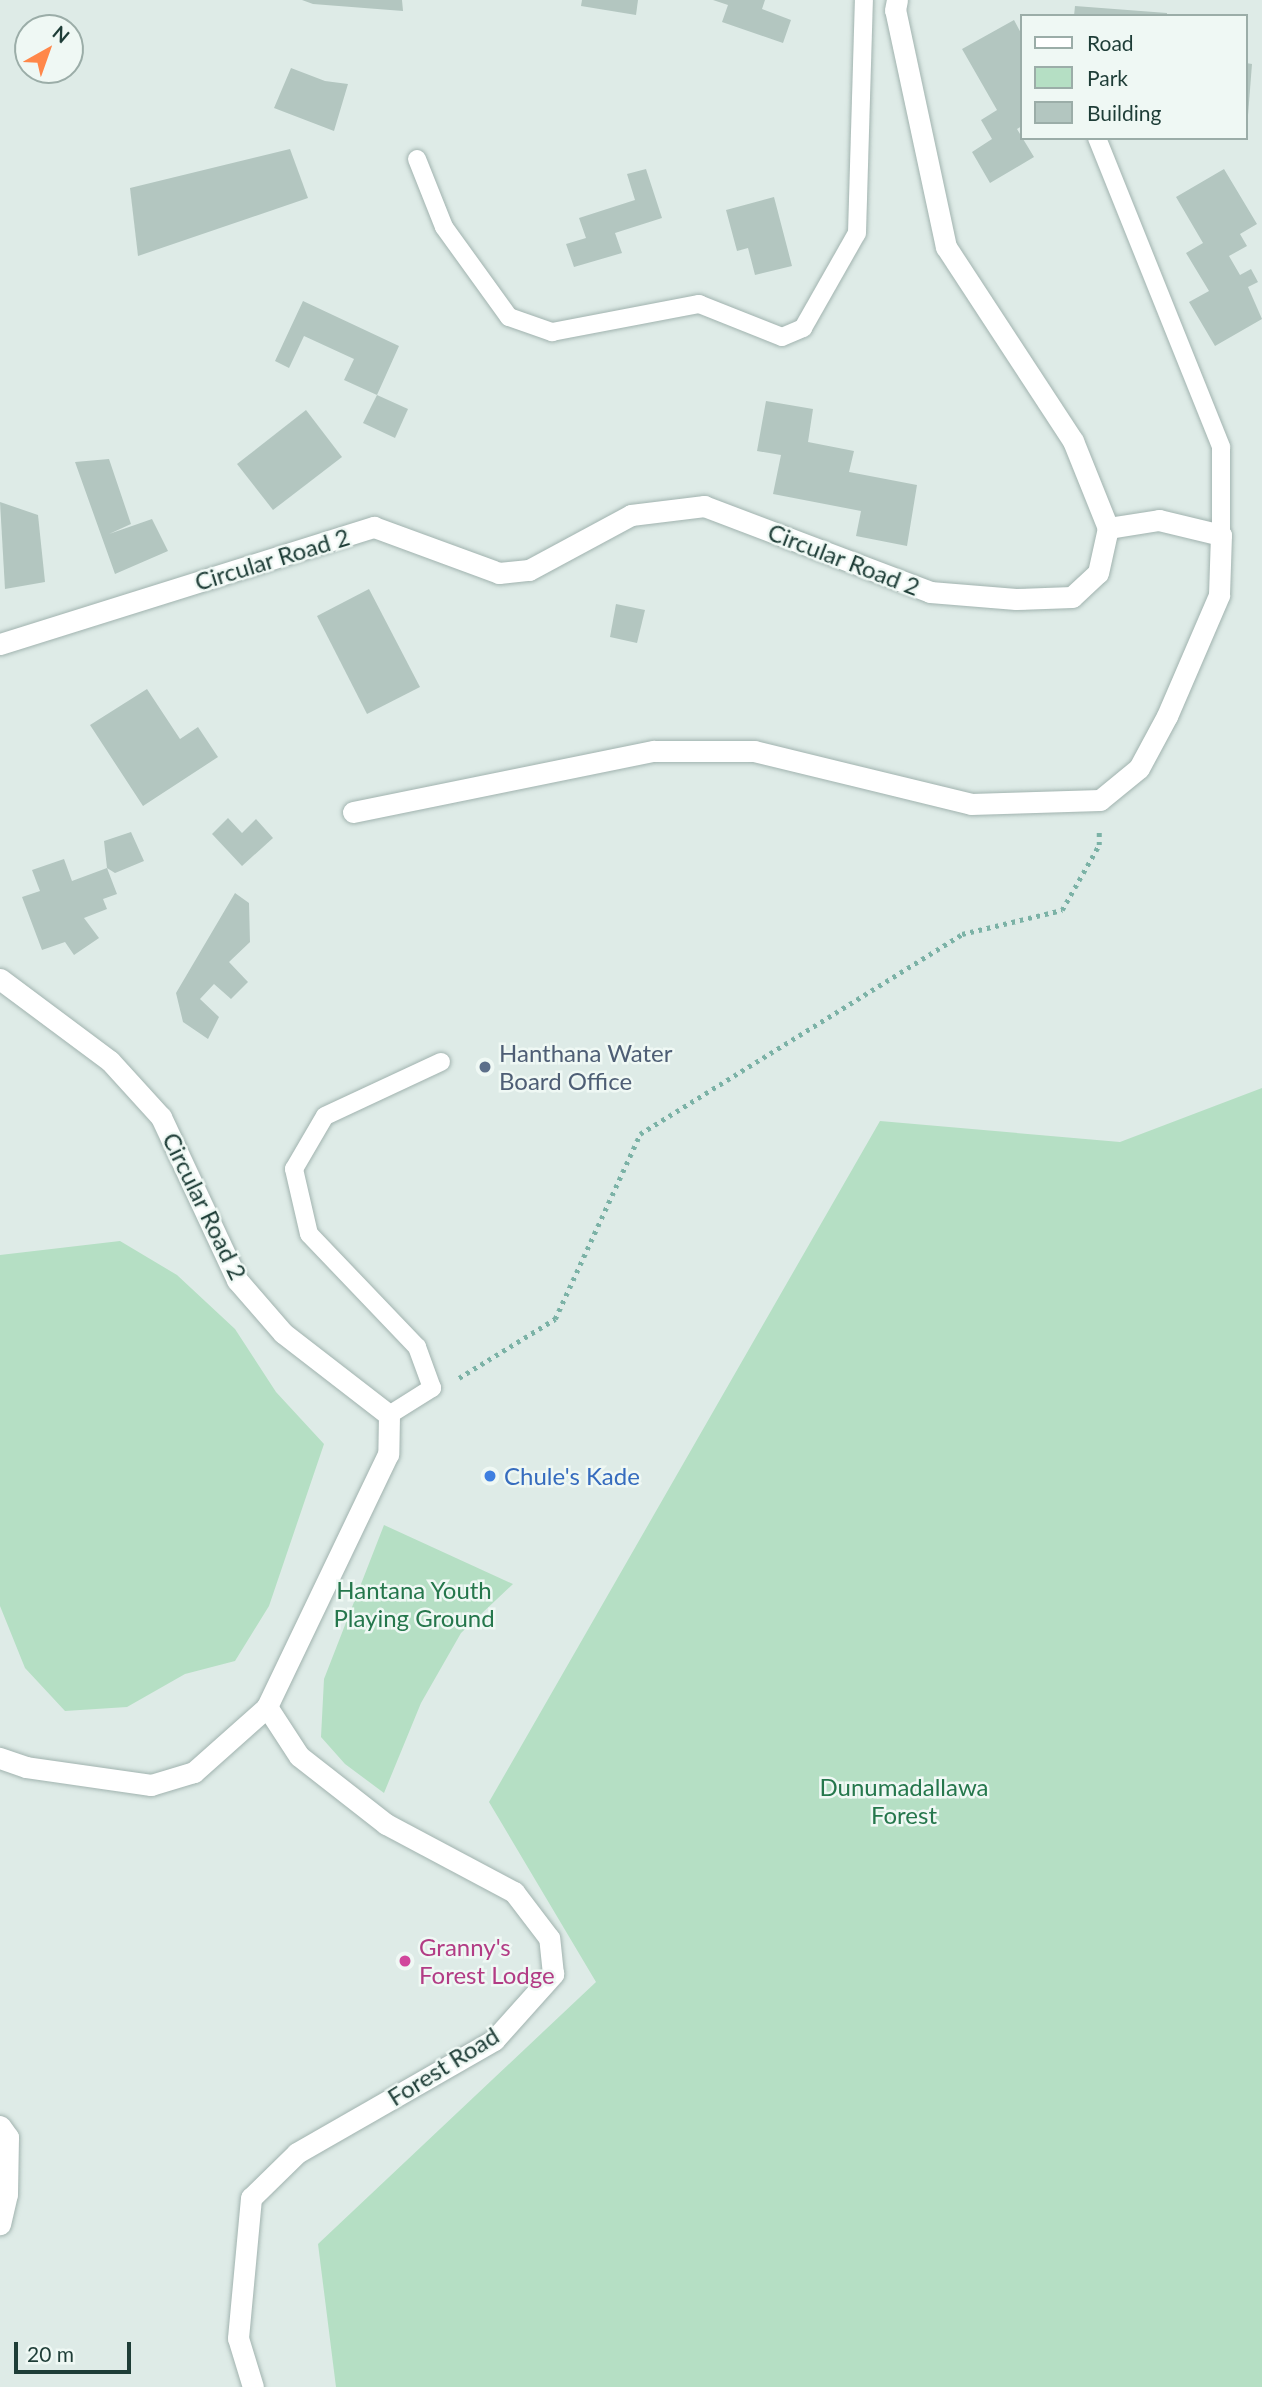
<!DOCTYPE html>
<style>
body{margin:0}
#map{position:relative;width:1262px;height:2387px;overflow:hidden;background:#deebe7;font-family:Lato,sans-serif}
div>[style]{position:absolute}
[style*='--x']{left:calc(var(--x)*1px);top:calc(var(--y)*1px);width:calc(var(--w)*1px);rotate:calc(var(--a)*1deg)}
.green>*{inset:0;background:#b5dfc4}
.building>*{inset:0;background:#b3c6c0}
.path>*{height:4.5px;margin-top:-2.25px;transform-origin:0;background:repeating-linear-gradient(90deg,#7bb2a6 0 3.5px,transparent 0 8.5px)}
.roads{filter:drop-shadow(0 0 2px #a1b3af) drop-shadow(0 0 2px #a1b3af)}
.lane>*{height:18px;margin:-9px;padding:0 9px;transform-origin:9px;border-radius:9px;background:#fff}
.street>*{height:21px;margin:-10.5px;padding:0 10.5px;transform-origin:10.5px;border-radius:10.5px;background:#fff}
.dots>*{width:19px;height:19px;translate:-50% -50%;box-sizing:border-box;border:4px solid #eff8f4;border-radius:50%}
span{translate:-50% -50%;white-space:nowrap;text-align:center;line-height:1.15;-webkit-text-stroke:5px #eff8f4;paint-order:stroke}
.street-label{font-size:24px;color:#1e3d37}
.service-label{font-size:24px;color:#4e5e75}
.left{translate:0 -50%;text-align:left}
.shop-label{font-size:24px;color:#366cbe}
.park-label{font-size:24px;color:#25774c}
.hotel-label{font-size:24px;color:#b23c85}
.legend{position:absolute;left:1020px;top:14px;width:228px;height:126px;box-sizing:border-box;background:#eff8f4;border:2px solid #9bada8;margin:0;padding:9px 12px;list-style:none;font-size:21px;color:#1e3d37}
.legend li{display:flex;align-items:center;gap:14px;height:35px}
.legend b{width:35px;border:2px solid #9bada8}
.north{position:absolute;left:14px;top:14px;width:70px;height:70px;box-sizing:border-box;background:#eff8f4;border:2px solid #9bada8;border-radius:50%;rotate:40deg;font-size:19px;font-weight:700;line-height:28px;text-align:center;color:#1e3d37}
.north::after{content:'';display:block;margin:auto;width:24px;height:32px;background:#ff8749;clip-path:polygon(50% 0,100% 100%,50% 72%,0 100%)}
.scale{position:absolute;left:14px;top:2342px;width:117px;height:32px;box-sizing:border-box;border:4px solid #1e3d37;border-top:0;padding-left:9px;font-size:21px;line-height:24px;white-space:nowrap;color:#1e3d37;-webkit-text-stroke:5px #eff8f4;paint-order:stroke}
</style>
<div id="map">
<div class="green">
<i style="clip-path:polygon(1262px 1088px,1262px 2387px,336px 2387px,318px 2244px,596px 1982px,489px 1802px,880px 1121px,1120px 1142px)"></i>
<i style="clip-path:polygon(120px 1241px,177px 1275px,235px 1329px,276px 1392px,324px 1444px,269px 1606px,235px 1661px,185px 1674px,127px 1707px,65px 1711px,25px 1668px,0 1606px,0 1255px)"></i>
<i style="clip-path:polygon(384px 1525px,513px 1584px,461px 1633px,421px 1703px,384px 1793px,345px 1764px,321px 1737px,324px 1679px)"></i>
</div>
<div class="building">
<i style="clip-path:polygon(302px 0,402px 0,403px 11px,313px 4px)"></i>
<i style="clip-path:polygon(582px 0,638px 0,636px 15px,581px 6px)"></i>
<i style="clip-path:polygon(713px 0,765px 0,762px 9px,791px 20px,783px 43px,722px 22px,728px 5px)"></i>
<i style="clip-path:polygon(1075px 6px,1167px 13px,1167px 16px,1074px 16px)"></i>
<i style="clip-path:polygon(1014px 20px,1022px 35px,1022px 126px,1017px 129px,1034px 157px,990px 183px,972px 152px,992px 139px,981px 120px,997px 110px,962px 49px)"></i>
<i style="clip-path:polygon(1246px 63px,1252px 64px,1248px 115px,1246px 115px)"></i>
<i style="clip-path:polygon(291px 68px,325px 81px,348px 84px,334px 131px,274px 108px)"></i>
<i style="clip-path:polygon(290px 149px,308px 198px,138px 256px,130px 188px)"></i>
<i style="clip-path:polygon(646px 169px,662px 218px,615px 233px,622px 253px,574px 267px,566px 244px,586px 238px,579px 218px,635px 200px,627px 174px)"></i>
<i style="clip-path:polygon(1224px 169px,1257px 224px,1240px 234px,1247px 246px,1229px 256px,1240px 275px,1251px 269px,1258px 282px,1248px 287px,1262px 319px,1215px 346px,1189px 302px,1209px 291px,1186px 253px,1203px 243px,1176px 197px)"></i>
<i style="clip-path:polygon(774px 197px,792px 266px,755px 275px,748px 248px,737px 251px,726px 210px)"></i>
<i style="clip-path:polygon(303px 301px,399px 346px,377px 395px,344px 380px,354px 359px,304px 336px,289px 368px,275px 361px)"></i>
<i style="clip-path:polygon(377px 395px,408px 409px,395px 438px,363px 423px)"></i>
<i style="clip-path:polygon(766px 401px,813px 409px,808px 442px,854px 451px,849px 472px,917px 485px,907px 546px,856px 536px,861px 511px,773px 494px,781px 455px,757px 451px)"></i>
<i style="clip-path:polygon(306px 410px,342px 457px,273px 510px,237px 464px)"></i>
<i style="clip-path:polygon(109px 459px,131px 524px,109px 534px,152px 519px,168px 551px,115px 574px,75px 462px)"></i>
<i style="clip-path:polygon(0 502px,38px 515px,45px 582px,5px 589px)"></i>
<i style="clip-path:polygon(369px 589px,420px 687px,367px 714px,317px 616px)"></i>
<i style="clip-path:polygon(616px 604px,645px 610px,637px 643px,610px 637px)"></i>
<i style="clip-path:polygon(147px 689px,180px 739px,198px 727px,218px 757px,143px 806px,90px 725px)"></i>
<i style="clip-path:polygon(228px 818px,242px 833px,256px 819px,273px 838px,242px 866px,212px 834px)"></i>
<i style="clip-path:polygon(131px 832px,144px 861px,115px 873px,107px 868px,117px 894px,103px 899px,107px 909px,84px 918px,99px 938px,74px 955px,65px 942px,42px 950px,22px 897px,40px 891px,32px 870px,64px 859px,72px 881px,107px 868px,104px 841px)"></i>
<i style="clip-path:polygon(235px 893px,249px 903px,250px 942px,229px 962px,248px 982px,231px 999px,214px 984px,200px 999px,219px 1017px,208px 1039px,183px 1022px,176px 993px)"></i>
</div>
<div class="path">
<i style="--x:459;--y:1378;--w:113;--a:-31.6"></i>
<i style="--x:555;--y:1319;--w:204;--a:-65.3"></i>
<i style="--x:640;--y:1134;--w:379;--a:-31.8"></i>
<i style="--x:962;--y:934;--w:103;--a:-13.5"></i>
<i style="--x:1062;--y:910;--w:75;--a:-60.4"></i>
<i style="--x:1099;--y:845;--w:15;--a:-90"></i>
</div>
<div class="roads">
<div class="lane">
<i style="--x:1097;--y:138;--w:333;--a:68.1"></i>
<i style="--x:1221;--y:447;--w:88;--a:90"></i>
<i style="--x:417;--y:159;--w:73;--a:68.3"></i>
<i style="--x:444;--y:227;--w:111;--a:54.2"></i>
<i style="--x:509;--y:317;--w:46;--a:19.2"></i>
<i style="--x:552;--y:332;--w:150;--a:-10.8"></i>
<i style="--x:699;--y:304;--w:89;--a:21.7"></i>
<i style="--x:782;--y:337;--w:23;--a:-23"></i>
<i style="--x:803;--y:328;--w:109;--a:-60.4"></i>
<i style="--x:857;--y:233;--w:233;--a:-88.3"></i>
<i style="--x:389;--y:1415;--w:51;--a:-32.1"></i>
<i style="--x:432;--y:1388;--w:44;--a:-110.1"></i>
<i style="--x:417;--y:1347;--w:156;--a:-133.7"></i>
<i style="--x:309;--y:1234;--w:67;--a:-103"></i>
<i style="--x:294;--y:1169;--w:61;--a:-59.7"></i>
<i style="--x:325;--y:1116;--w:128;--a:-25"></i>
</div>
<div class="street">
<i style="--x:0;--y:644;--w:392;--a:-17.4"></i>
<i style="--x:374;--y:527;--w:133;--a:20.2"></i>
<i style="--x:499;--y:573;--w:30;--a:-6"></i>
<i style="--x:529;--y:570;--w:116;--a:-28.3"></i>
<i style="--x:631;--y:515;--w:74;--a:-7"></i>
<i style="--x:704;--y:506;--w:242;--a:20.8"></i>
<i style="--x:930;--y:592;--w:86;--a:4.7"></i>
<i style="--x:1016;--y:599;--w:56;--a:-2"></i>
<i style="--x:1072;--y:597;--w:35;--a:-43"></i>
<i style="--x:1098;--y:573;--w:46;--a:-77.5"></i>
<i style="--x:1108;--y:528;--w:94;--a:-111.9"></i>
<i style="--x:1073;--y:441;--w:232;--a:-123.2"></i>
<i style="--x:946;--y:247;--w:242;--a:-102.1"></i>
<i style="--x:895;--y:10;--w:10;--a:-79"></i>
<i style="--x:353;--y:812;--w:307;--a:-11.5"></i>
<i style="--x:654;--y:751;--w:100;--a:0"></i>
<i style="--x:754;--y:751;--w:223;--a:13.7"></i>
<i style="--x:971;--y:804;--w:129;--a:-1.8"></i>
<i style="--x:1100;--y:800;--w:50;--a:-39.4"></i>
<i style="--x:1139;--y:768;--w:59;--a:-61.7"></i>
<i style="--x:1167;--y:716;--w:132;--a:-66.7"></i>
<i style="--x:1219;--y:595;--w:60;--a:-88.1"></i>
<i style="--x:1221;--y:535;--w:64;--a:-166.4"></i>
<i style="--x:1159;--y:520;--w:52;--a:171.1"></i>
<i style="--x:0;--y:979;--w:137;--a:36.7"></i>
<i style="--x:110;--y:1061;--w:76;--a:47.7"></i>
<i style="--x:161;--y:1117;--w:180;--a:65"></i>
<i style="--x:237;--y:1280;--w:70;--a:49"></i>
<i style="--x:283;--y:1333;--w:134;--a:37.7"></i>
<i style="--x:389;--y:1415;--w:39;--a:91"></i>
<i style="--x:388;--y:1454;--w:280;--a:115.6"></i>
<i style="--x:267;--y:1707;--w:98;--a:138.3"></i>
<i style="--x:194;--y:1772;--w:45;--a:163.2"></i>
<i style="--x:151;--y:1785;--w:126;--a:-171.8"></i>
<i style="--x:26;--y:1767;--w:28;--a:-161"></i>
<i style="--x:0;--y:2126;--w:14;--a:54"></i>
<i style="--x:8;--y:2137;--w:57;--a:91"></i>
<i style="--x:7;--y:2194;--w:31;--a:103"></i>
<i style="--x:253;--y:2387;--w:51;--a:-107"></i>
<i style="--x:238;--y:2338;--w:141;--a:-84.7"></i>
<i style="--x:251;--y:2198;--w:64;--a:-44.4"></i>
<i style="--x:297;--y:2153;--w:227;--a:-29.8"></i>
<i style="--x:494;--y:2040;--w:89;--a:-48.2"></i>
<i style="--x:553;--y:1974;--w:36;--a:-96"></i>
<i style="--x:549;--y:1938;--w:58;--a:-127.3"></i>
<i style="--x:514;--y:1892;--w:145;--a:-152"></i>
<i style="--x:386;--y:1824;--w:110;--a:-142"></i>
<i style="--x:299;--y:1756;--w:59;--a:-123.1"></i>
</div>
</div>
<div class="dots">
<i style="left:485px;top:1067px;background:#5c6f8a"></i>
<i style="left:490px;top:1476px;background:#3f7fe0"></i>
<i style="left:405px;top:1961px;background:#d1479c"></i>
</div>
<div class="street-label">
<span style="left:272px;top:559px;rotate:-17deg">Circular Road 2</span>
<span style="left:844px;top:559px;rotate:21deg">Circular Road 2</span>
<span style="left:205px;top:1206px;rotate:64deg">Circular Road 2</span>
<span style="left:443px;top:2066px;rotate:-32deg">Forest Road</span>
</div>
<div class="service-label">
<span class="left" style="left:499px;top:1067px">Hanthana Water<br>Board Office</span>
</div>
<div class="shop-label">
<span class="left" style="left:504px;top:1476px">Chule's Kade</span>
</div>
<div class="park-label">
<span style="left:414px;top:1604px">Hantana Youth<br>Playing Ground</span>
<span style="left:904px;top:1801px">Dunumadallawa<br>Forest</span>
</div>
<div class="hotel-label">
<span class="left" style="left:419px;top:1961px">Granny's<br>Forest Lodge</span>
</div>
<ul class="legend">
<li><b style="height:9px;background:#fff"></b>Road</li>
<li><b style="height:19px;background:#b5dfc4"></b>Park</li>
<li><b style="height:19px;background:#b3c6c0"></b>Building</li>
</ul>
<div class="north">N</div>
<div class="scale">20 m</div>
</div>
